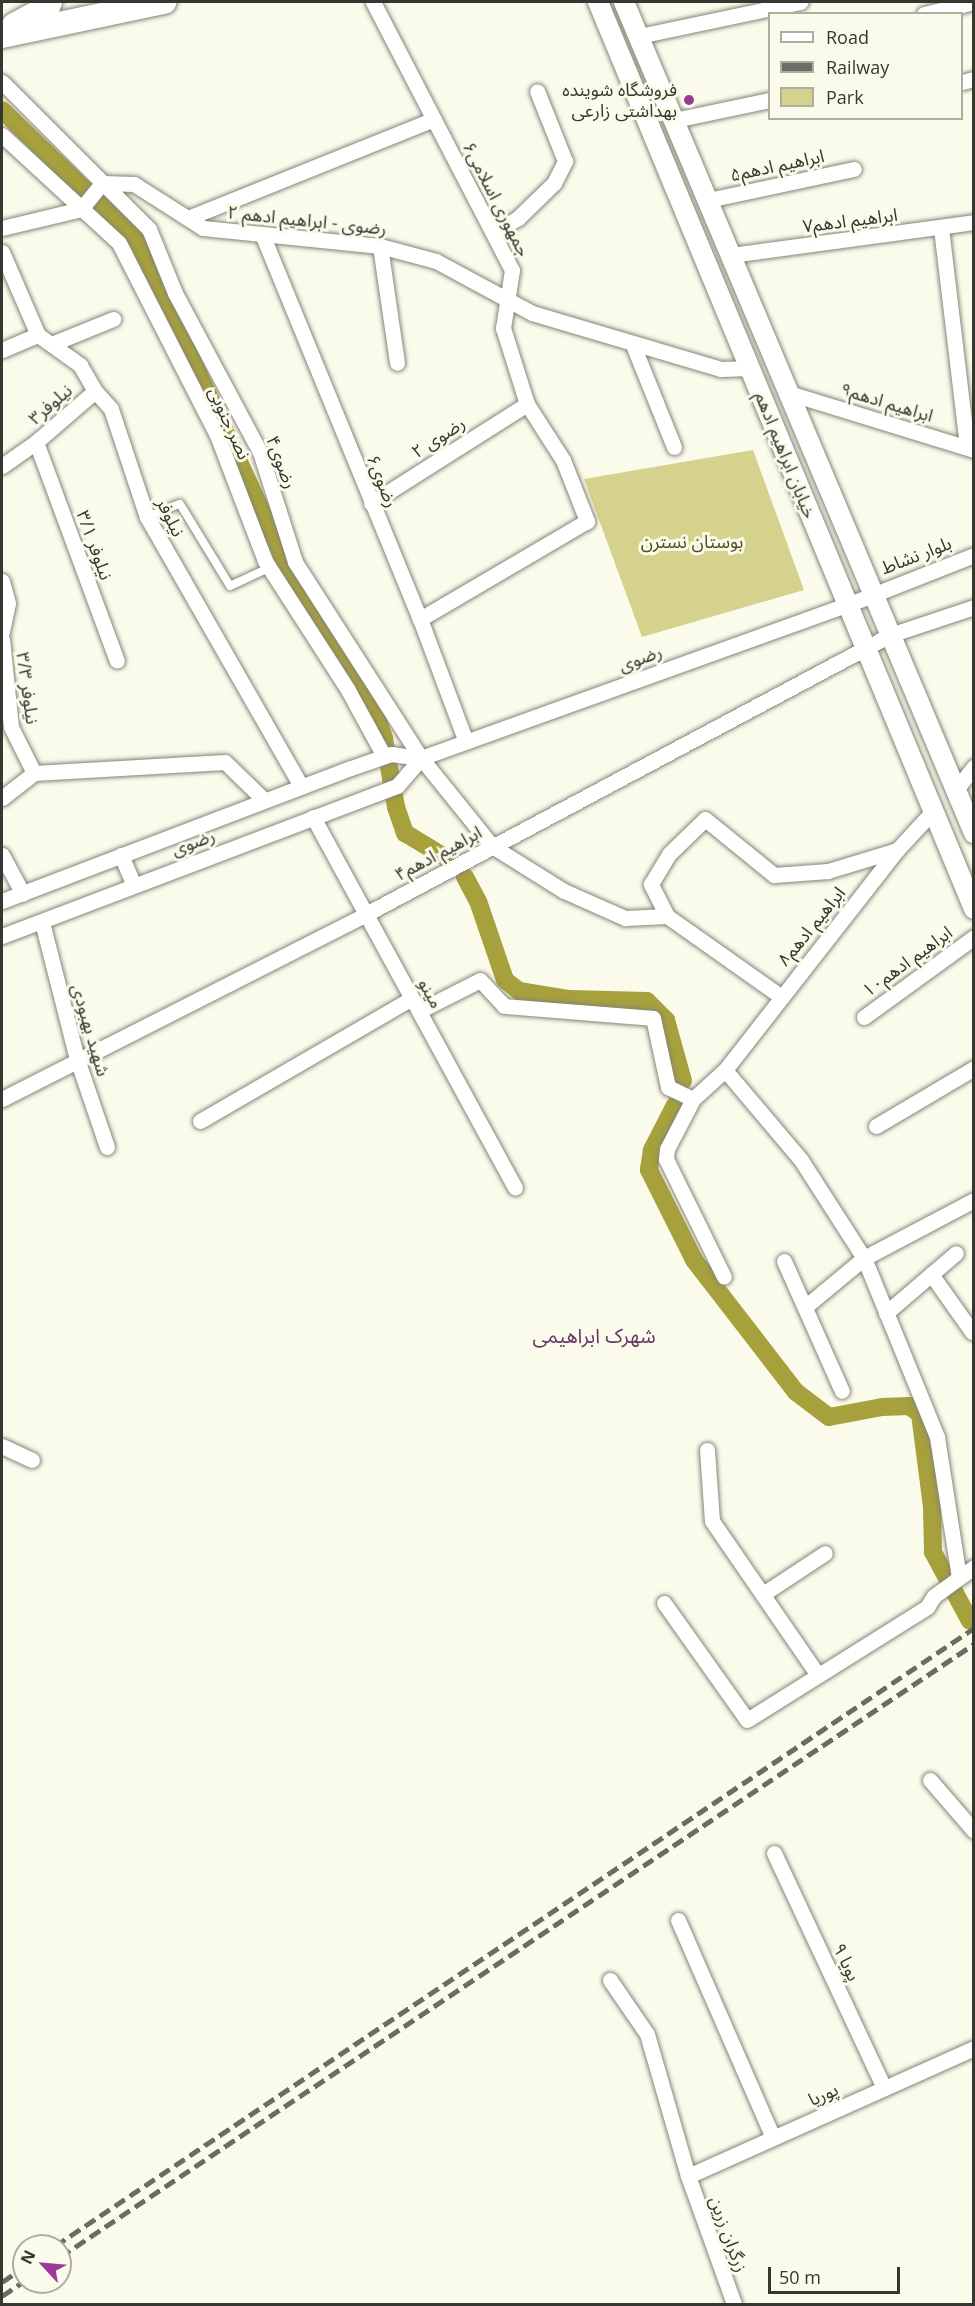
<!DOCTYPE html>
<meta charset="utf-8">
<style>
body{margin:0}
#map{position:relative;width:975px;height:2306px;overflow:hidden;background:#fbfbec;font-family:"Open Sans","Noto Sans Arabic",sans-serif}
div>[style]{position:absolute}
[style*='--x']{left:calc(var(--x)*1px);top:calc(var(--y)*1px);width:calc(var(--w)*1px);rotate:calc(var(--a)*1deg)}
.green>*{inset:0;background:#d5d28d}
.canal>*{height:18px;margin:-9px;padding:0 9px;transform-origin:9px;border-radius:9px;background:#a6a03d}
.roads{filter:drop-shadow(0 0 2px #858477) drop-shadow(0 0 2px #858477)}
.service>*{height:8px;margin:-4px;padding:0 4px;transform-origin:4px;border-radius:4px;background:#fff}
.minor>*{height:15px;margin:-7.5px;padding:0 7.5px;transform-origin:7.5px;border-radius:7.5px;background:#fff}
.tertiary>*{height:20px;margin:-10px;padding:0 10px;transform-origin:10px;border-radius:10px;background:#fff}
.primary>*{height:24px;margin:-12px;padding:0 12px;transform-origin:12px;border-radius:12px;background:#fff}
.rail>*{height:4.5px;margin-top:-2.25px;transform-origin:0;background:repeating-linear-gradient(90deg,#6c6c64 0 12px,transparent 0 18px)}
.dots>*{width:16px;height:16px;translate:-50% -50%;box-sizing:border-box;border:3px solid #fbfbec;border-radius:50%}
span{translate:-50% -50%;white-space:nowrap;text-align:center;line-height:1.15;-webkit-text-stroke:6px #fbfbec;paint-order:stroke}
.poi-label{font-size:18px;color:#373731}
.right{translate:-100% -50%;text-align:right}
.street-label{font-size:18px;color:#373731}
.park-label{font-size:18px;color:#4e4c23}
.neighbourhood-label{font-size:20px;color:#693667}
.frame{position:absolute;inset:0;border:3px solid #373731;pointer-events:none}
.legend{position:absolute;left:768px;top:12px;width:195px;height:108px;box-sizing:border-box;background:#fbfbec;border:2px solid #adada1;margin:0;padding:8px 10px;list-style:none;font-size:18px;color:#373731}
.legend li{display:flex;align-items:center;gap:12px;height:30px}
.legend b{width:30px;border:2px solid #adada1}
.north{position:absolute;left:12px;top:2234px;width:60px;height:60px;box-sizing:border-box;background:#fbfbec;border:2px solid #adada1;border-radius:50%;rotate:296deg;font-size:16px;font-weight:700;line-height:24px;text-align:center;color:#373731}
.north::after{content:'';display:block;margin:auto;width:21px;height:27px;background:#9e379b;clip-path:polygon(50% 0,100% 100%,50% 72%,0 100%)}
.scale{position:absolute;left:768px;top:2267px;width:132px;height:27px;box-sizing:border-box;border:3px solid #373731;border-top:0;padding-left:8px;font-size:18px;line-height:21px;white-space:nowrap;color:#373731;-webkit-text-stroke:4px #fbfbec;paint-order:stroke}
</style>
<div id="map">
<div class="green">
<i style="clip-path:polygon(753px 450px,804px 590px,642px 637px,584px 479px)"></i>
</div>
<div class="canal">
<i style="--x:2;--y:110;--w:187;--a:43.9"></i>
<i style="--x:137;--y:240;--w:354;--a:65.3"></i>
<i style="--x:285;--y:562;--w:156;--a:57.8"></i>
<i style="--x:368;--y:694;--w:47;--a:70"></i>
<i style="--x:384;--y:738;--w:70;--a:80.1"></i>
<i style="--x:396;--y:807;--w:28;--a:71"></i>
<i style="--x:405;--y:833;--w:50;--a:31.2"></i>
<i style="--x:465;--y:877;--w:27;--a:62"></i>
<i style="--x:478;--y:901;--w:83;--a:71.1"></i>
<i style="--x:505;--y:980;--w:18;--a:38"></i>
<i style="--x:519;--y:991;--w:51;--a:9.1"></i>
<i style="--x:569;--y:999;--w:78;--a:1.5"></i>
<i style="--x:647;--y:1001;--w:27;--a:45"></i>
<i style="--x:666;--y:1020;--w:63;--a:74.4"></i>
<i style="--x:675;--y:1105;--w:51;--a:117.1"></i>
<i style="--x:652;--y:1150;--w:20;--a:99"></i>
<i style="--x:649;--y:1170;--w:101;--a:63.4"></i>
<i style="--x:694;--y:1260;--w:167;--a:52.3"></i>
<i style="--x:796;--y:1392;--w:41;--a:37.1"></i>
<i style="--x:829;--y:1417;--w:54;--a:-10.7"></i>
<i style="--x:882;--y:1407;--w:27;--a:-2"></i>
<i style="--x:909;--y:1406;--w:14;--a:36"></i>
<i style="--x:920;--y:1414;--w:94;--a:82.6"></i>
<i style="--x:932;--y:1507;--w:45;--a:88.7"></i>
<i style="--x:933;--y:1552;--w:78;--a:61.8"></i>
</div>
<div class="roads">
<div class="service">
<i style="--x:147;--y:517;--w:35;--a:-22"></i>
<i style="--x:180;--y:504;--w:96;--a:58.6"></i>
<i style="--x:230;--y:586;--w:43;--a:-24.8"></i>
</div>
<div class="minor">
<i style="--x:373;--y:2;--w:302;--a:62.6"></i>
<i style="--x:512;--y:270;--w:59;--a:98.8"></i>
<i style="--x:503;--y:328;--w:80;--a:72.5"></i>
<i style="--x:527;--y:404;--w:67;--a:57.3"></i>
<i style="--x:563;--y:460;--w:66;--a:68.5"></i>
<i style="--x:587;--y:521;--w:194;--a:149.6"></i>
<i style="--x:924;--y:14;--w:51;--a:-13.5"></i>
<i style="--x:639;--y:36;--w:165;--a:-11.9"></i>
<i style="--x:2;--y:82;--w:208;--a:45"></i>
<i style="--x:149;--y:229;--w:69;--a:67.9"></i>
<i style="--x:175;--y:293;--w:180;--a:61.9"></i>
<i style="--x:260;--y:452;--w:115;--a:72.3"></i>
<i style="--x:295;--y:562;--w:233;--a:57.3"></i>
<i style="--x:421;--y:758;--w:113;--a:51.1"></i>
<i style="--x:492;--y:846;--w:85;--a:32"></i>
<i style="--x:564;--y:891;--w:67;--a:23.9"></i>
<i style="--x:625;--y:918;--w:42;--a:-2.7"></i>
<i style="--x:667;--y:916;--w:138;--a:35.3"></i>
<i style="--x:962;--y:82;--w:12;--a:-14"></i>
<i style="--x:674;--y:120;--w:98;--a:-11.8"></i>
<i style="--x:2;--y:135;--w:159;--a:42.7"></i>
<i style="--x:119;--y:243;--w:216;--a:63"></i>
<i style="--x:217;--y:435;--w:135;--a:69.1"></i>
<i style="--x:265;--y:561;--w:153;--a:57.2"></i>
<i style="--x:348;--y:690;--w:75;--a:61.4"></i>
<i style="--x:102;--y:183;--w:32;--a:2"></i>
<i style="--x:134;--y:184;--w:82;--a:32.5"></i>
<i style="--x:203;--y:228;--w:178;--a:5.8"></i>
<i style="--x:380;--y:246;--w:58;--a:15"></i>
<i style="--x:436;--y:261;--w:109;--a:28.4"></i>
<i style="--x:532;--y:313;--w:197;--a:16.5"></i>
<i style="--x:721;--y:369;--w:29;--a:-2"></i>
<i style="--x:708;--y:200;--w:149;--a:-12"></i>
<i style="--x:81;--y:209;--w:33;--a:-51"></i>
<i style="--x:188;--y:218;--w:265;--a:-21.9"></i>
<i style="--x:2;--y:228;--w:81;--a:-13.5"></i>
<i style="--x:941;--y:228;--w:221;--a:83.2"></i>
<i style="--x:493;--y:232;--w:29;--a:-29"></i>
<i style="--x:518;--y:218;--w:50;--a:-44.2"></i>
<i style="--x:554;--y:183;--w:25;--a:-63"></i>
<i style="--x:565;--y:161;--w:75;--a:-111.8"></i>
<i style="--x:262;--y:234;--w:416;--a:67.7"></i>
<i style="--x:420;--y:619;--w:131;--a:69.5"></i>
<i style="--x:380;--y:246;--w:118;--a:81.7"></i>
<i style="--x:2;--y:252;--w:90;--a:66.6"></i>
<i style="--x:38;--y:335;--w:52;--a:35.5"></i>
<i style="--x:80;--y:365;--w:30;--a:60"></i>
<i style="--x:95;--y:391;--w:24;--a:48"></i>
<i style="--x:111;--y:409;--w:114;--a:71.6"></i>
<i style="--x:147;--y:517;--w:310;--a:60.2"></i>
<i style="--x:731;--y:255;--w:245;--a:-7.7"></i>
<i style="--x:54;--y:343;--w:64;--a:-22.1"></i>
<i style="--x:633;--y:345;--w:110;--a:68.1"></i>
<i style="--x:2;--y:350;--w:39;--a:-23"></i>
<i style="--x:789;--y:393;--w:194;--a:17.1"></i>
<i style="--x:36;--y:442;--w:233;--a:69.7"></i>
<i style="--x:2;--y:466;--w:42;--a:-35.2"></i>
<i style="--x:36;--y:442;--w:78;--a:-40.8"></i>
<i style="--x:371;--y:503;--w:185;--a:-32.4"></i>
<i style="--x:2;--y:581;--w:23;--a:75"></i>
<i style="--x:8;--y:603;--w:30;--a:102"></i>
<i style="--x:2;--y:639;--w:88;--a:84.2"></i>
<i style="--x:11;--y:727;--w:51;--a:63.4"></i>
<i style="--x:955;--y:791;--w:31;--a:-52"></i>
<i style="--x:2;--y:798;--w:41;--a:-38"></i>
<i style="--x:34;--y:773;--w:191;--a:-3.3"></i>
<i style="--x:225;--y:762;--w:54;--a:44.3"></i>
<i style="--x:313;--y:817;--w:422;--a:61.4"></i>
<i style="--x:2;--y:855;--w:44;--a:61.7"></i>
<i style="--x:121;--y:855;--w:30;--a:67"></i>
<i style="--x:2;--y:901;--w:373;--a:-20.9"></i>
<i style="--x:351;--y:768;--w:42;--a:-19.3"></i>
<i style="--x:391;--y:754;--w:30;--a:8"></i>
<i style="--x:421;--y:758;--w:453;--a:-19.8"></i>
<i style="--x:847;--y:605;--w:136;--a:-21.5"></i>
<i style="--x:667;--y:916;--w:36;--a:-117"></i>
<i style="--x:651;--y:884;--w:35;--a:-59"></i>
<i style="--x:669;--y:854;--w:50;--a:-44.2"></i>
<i style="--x:705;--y:819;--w:89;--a:39.1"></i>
<i style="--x:774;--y:875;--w:54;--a:-4.2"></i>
<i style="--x:828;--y:871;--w:72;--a:-16.9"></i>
<i style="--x:42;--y:922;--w:141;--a:75.7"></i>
<i style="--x:77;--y:1059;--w:93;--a:71.2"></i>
<i style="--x:2;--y:936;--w:423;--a:-20.8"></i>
<i style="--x:397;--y:786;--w:37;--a:-49"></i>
<i style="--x:419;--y:1011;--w:68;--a:-26.9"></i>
<i style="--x:480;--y:980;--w:35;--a:47"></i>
<i style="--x:504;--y:1006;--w:149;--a:4.6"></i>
<i style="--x:653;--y:1018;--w:71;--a:77.7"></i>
<i style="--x:668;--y:1087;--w:28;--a:26"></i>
<i style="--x:693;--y:1099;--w:43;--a:-42.2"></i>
<i style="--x:725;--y:1070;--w:118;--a:49.8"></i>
<i style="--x:801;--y:1160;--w:117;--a:57.3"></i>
<i style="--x:864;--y:1258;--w:193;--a:67.8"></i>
<i style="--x:937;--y:1437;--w:142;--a:81.1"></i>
<i style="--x:864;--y:1017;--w:136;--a:-36"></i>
<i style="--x:725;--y:1070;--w:279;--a:-52"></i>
<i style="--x:897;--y:850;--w:54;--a:-47.2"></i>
<i style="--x:2;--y:1099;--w:408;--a:-26.9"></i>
<i style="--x:366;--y:914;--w:594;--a:-28.03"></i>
<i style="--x:890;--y:635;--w:89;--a:-18.4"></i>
<i style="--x:693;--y:1099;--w:56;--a:117.5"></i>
<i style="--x:667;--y:1149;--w:10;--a:96"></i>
<i style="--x:666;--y:1159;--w:131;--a:63.8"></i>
<i style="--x:200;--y:1121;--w:245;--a:-30.1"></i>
<i style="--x:876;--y:1126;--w:114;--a:-30.6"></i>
<i style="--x:784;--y:1261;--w:142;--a:66"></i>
<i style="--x:931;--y:1274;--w:71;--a:54.7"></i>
<i style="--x:805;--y:1307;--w:77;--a:-39.7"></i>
<i style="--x:864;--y:1258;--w:124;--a:-27.8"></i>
<i style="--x:886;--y:1313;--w:92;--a:-40.6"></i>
<i style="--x:2;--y:1446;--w:33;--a:25"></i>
<i style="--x:707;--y:1450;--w:71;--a:86"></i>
<i style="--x:712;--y:1521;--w:187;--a:55.5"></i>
<i style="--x:763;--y:1594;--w:74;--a:-33.5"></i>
<i style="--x:664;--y:1603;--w:143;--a:54.6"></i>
<i style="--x:747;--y:1720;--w:213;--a:-32.1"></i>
<i style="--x:927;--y:1607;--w:13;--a:-58"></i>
<i style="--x:934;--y:1596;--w:49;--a:-35.9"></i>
<i style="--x:930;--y:1780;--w:67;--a:49.2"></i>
<i style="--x:774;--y:1853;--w:259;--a:64.9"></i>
<i style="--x:678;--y:1920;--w:237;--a:66.4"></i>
<i style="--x:610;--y:1980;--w:65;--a:55.6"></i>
<i style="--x:647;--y:2034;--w:148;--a:73.9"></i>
<i style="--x:688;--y:2176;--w:136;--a:70.2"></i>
<i style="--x:688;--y:2176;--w:313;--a:-24.1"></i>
</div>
<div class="tertiary">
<i style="--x:598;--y:2;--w:982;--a:67.48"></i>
<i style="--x:624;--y:2;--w:902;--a:67.16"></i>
</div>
<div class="primary">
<i style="--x:14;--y:25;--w:38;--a:-28"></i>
<i style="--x:48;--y:7;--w:5;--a:-68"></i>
<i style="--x:2;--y:36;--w:166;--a:-11.9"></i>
</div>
</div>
<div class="rail">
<i style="--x:55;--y:2246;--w:1107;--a:-33.92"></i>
<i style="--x:60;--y:2257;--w:1101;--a:-33.85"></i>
<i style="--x:2;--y:2282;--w:27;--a:-34"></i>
<i style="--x:2;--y:2296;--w:27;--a:-34"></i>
</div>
<div class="dots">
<i style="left:689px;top:100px;background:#9e379b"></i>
</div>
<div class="poi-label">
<span class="right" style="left:677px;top:100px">فروشگاه شوینده<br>بهداشتی زارعی</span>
</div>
<div class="street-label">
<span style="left:777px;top:165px;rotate:-12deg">ابراهیم ادهم۵</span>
<span style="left:497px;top:199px;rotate:63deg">جمهوری اسلامی۶</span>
<span style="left:307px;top:220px;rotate:6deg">رضوی - ابراهیم ادهم ۲</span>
<span style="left:850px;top:220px;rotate:-7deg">ابراهیم ادهم۷</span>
<span style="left:887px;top:402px;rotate:17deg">ابراهیم ادهم۹</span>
<span style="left:50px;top:404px;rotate:-41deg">نیلوفر۳</span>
<span style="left:230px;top:423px;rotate:66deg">نصر جنوبی</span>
<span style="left:438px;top:437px;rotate:-33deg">رضوی ۲</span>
<span style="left:786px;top:455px;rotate:68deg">خیابان ابراهیم ادهم</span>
<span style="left:282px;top:462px;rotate:69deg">رضوی۴</span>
<span style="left:383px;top:481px;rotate:68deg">رضوی۶</span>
<span style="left:171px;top:517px;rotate:64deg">نیلوفر</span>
<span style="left:95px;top:545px;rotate:70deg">نیلوفر ۳/۱</span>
<span style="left:916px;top:555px;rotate:-21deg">بلوار نشاط</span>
<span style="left:640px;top:658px;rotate:-20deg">رضوی</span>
<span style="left:28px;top:688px;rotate:82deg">نیلوفر ۳/۳</span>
<span style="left:193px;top:842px;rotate:-20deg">رضوی</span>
<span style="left:438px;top:853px;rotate:-28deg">ابراهیم ادهم۴</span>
<span style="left:811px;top:926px;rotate:-51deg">ابراهیم ادهم۸</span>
<span style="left:907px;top:961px;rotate:-36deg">ابراهیم ادهم۱۰</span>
<span style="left:431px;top:993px;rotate:61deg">مینو</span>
<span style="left:91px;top:1030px;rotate:74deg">شهید بهبودی</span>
<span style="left:847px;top:1962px;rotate:65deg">پویا ۹</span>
<span style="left:823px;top:2094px;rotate:-24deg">پوریا</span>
<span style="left:729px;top:2234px;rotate:70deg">زرگران زرین</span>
</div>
<div class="park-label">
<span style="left:692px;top:541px">بوستان نسترن</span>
</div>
<div class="neighbourhood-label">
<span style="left:594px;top:1335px">شهرک ابراهیمی</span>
</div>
<div class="frame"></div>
<ul class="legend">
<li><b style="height:8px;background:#fff"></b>Road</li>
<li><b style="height:8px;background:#6c6c64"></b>Railway</li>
<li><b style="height:16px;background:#d5d28d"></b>Park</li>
</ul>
<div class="north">N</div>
<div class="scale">50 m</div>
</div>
